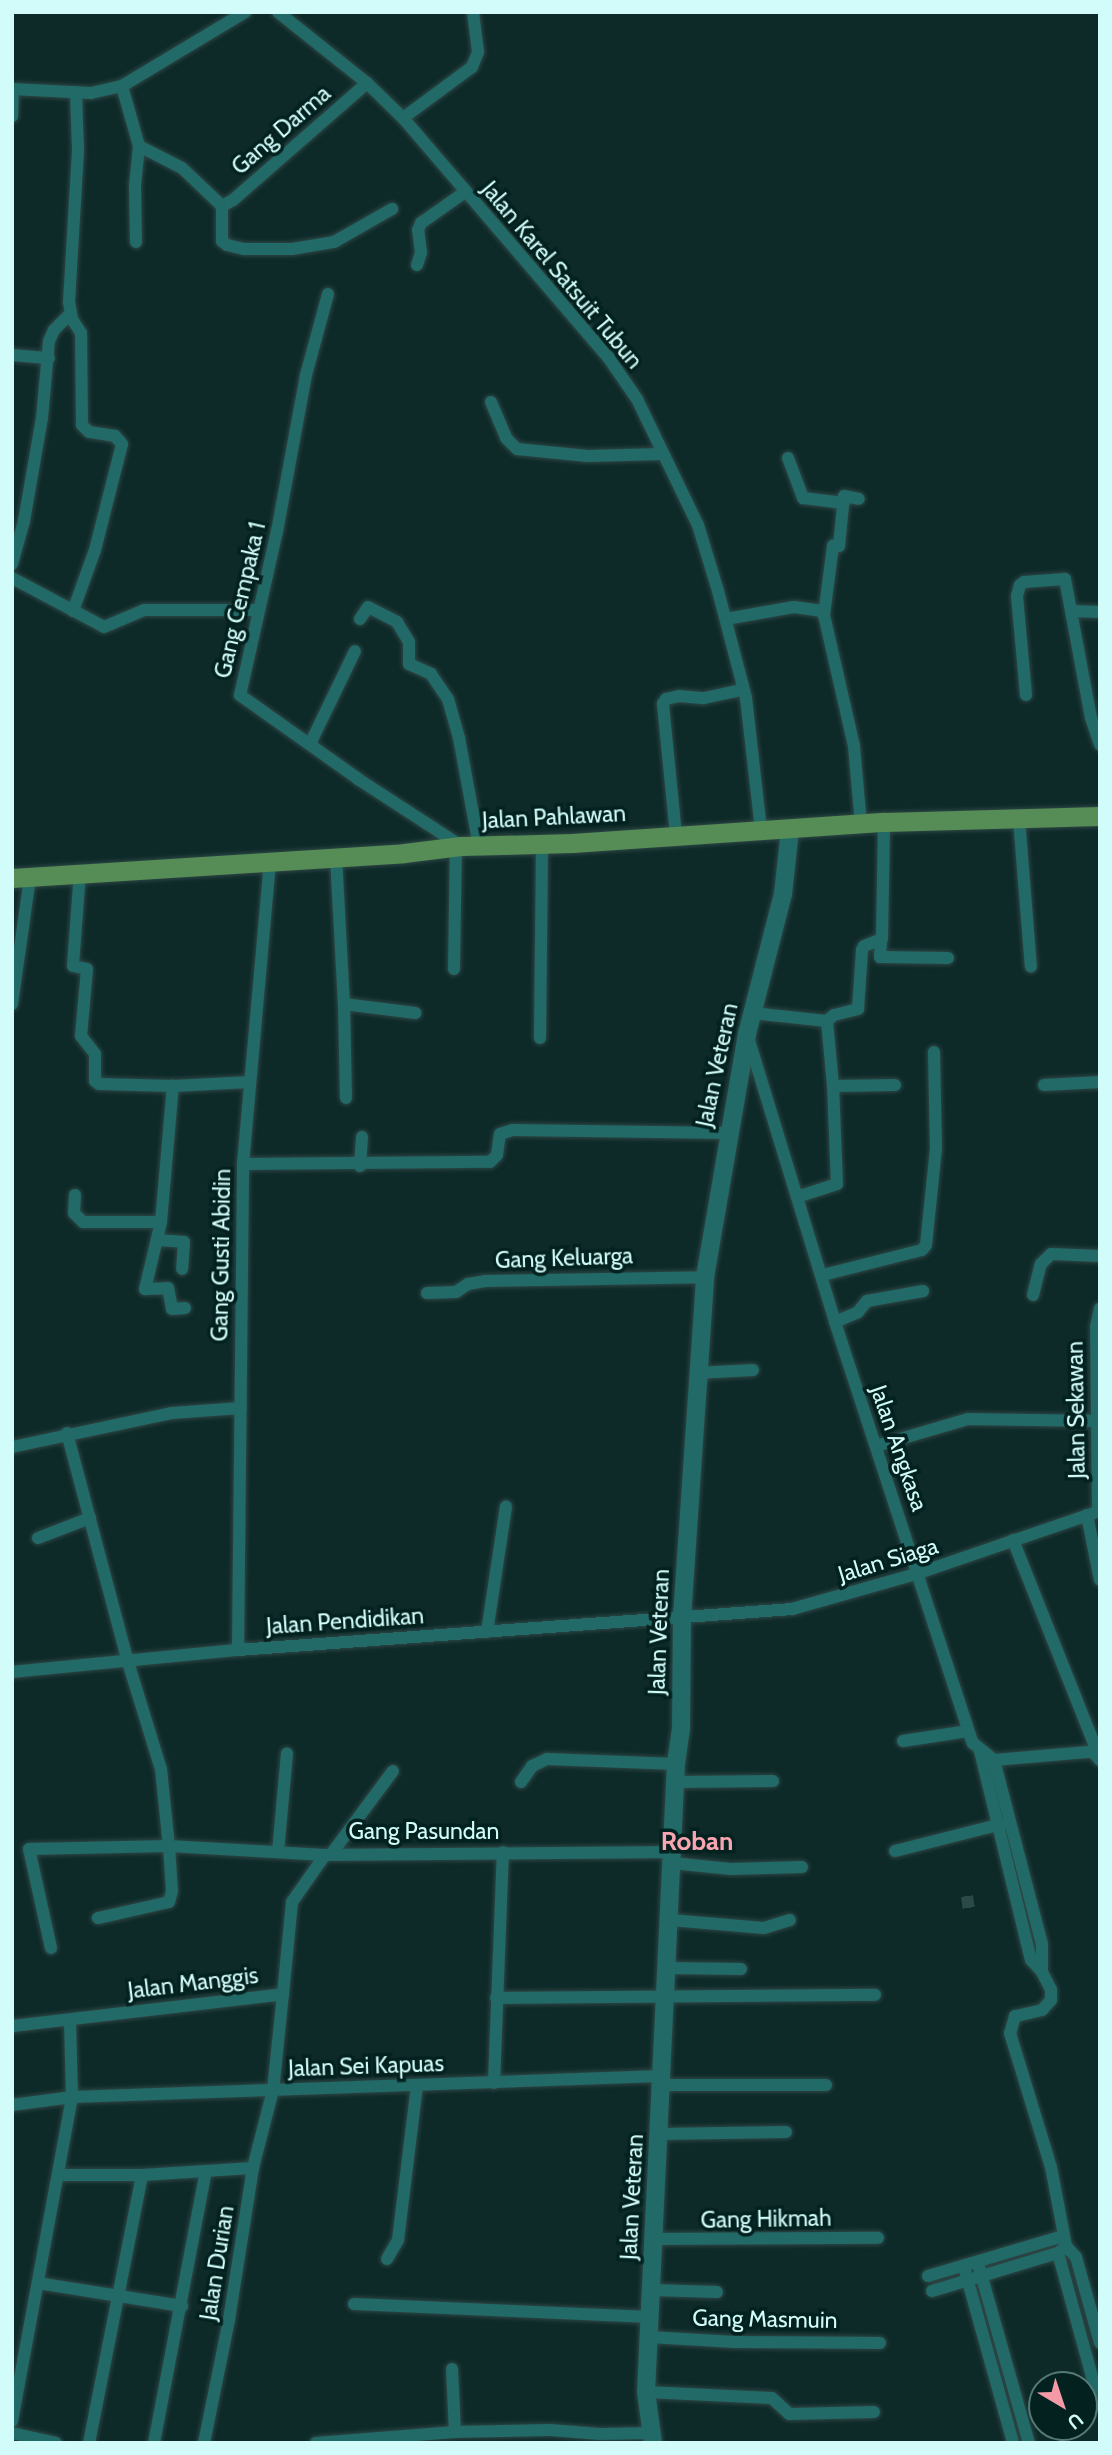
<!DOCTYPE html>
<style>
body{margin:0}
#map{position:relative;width:1112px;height:2455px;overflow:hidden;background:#0d2a29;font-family:Cabin,sans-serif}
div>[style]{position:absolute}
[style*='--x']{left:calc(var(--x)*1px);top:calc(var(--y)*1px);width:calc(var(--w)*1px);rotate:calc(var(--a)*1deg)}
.street-tunnel>*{height:12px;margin-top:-6px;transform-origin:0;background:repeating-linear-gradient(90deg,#2a4a48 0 12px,transparent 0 18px)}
.roads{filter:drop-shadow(0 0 2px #2e4645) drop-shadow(0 0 2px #2e4645)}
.street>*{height:12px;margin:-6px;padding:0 6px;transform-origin:6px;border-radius:6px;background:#226a67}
.secondary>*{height:18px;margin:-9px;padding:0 9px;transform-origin:9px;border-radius:9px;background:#226a67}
.primary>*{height:19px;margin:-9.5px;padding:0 9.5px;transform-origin:9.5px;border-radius:9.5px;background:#568c56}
span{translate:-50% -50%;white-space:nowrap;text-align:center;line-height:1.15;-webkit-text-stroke:7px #03211f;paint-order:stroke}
.street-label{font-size:23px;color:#d1fcf9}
.quarter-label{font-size:26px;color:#f9a5b1;font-weight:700}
.frame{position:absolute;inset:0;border:14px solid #d1fcf9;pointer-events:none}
.north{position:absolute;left:1028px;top:2371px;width:70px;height:70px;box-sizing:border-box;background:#03211f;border:2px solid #557976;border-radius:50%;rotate:141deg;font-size:19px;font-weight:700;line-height:28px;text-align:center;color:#d1fcf9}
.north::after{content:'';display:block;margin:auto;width:24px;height:32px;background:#f49aa7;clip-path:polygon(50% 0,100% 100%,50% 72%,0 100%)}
</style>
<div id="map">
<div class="street-tunnel">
<i style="--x:967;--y:1896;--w:14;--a:82"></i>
</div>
<div class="roads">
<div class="street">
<i style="--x:278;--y:12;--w:114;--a:38.6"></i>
<i style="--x:367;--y:83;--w:50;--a:44.2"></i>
<i style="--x:403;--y:118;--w:315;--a:49.4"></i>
<i style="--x:608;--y:357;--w:51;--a:55.4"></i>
<i style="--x:637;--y:399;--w:140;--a:64.2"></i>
<i style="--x:698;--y:525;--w:69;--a:73.1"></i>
<i style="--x:718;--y:591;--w:111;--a:75.3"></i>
<i style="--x:746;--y:698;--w:133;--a:83.5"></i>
<i style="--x:122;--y:86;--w:62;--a:74.2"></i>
<i style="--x:139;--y:146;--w:48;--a:27.1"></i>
<i style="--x:182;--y:168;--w:55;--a:43.5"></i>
<i style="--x:222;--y:206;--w:35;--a:90"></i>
<i style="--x:222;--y:241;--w:6;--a:39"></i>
<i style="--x:227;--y:245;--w:17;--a:13"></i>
<i style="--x:244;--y:249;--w:48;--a:0"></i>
<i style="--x:292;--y:249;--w:43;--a:-9.5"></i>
<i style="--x:334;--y:242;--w:67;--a:-29.6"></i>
<i style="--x:12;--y:89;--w:79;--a:2.9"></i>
<i style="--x:91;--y:93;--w:32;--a:-13"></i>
<i style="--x:122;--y:86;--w:144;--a:-31"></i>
<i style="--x:12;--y:116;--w:26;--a:-88"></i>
<i style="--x:403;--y:118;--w:86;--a:-36.5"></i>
<i style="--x:472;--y:67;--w:16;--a:-68"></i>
<i style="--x:478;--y:52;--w:40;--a:-97.1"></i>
<i style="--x:222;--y:206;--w:13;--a:-29"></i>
<i style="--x:233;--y:200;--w:178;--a:-41.1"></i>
<i style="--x:136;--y:242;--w:56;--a:-91"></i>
<i style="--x:135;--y:186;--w:40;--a:-84.3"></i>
<i style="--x:417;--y:265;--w:13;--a:-72"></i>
<i style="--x:421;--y:253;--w:23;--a:-97"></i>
<i style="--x:418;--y:230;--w:8;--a:-67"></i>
<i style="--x:421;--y:223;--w:54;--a:-35.2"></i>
<i style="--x:328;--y:294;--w:84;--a:105.2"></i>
<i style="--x:306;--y:375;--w:159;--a:100.5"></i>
<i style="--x:277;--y:531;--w:168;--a:102.7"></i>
<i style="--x:240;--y:695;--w:145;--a:35.4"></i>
<i style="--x:358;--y:779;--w:123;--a:33"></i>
<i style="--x:12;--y:355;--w:37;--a:5"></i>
<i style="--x:491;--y:402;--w:39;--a:67"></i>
<i style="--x:506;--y:438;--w:16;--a:45"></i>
<i style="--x:517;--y:449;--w:71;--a:5.6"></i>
<i style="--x:588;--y:456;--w:75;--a:-1.5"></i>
<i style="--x:788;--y:458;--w:43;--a:69.4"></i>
<i style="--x:803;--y:498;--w:41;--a:7"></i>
<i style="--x:12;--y:564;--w:45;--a:-74.4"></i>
<i style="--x:24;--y:521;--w:105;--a:-80.1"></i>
<i style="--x:42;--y:418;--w:77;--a:-84.8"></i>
<i style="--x:49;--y:341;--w:12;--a:-66"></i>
<i style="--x:54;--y:330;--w:24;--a:-45"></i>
<i style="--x:12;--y:578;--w:104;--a:28"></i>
<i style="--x:104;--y:627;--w:43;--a:-23"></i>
<i style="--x:144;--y:610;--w:114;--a:0"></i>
<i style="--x:73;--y:611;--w:65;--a:-70.2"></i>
<i style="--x:95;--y:550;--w:109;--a:-75.7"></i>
<i style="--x:122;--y:444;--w:11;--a:-131"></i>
<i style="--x:115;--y:436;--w:26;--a:-171"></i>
<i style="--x:89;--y:432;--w:10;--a:-135"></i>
<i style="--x:82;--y:425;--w:92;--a:-90.6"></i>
<i style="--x:81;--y:333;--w:17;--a:-123"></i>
<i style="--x:72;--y:319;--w:17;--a:-100"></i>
<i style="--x:69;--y:302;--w:152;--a:-86.6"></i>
<i style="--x:78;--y:150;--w:58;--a:-92"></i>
<i style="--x:1073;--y:611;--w:27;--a:2"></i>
<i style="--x:824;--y:615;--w:70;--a:-82.6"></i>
<i style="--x:833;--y:546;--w:6;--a:0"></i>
<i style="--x:839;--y:546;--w:50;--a:-84.3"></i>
<i style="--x:844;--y:496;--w:15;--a:11"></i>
<i style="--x:360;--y:619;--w:14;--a:-56"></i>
<i style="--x:368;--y:607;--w:33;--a:27"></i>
<i style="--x:397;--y:622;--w:23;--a:59"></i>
<i style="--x:409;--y:642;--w:22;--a:90"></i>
<i style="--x:409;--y:664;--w:24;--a:24"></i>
<i style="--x:431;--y:674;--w:30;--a:56"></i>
<i style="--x:448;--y:699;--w:41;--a:74.2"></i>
<i style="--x:459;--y:738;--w:110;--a:79.5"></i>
<i style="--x:726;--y:619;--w:69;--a:-10"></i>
<i style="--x:794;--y:607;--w:27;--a:8"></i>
<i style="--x:821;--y:611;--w:5;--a:53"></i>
<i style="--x:824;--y:615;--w:134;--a:77.1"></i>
<i style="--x:854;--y:746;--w:78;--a:84.9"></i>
<i style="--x:1026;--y:695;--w:99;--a:-95.2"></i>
<i style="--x:1017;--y:596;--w:11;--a:-75"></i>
<i style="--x:1020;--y:585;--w:5;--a:-37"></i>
<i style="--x:1024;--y:582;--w:41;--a:-4.2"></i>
<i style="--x:1065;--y:579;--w:141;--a:79.4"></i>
<i style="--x:1091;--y:718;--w:28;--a:71"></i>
<i style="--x:310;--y:744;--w:103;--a:-64.2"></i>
<i style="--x:1019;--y:819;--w:148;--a:85.4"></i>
<i style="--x:676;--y:835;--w:132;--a:-95.7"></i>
<i style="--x:663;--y:704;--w:6;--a:-59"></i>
<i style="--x:666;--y:699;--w:13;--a:-13"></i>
<i style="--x:679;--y:696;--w:25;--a:5"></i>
<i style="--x:704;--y:698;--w:40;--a:-12"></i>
<i style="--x:336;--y:857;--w:147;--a:86.9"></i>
<i style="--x:344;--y:1004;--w:72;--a:7.2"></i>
<i style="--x:80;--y:872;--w:94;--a:94.3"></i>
<i style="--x:73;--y:966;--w:14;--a:12"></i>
<i style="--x:87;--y:969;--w:67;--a:95.1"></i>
<i style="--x:81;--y:1036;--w:23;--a:52"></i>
<i style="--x:95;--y:1054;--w:27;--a:90"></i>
<i style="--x:95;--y:1081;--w:5;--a:37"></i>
<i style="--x:99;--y:1084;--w:74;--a:1.5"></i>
<i style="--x:173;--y:1086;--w:77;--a:-3"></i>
<i style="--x:881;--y:942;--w:15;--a:94"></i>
<i style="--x:880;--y:957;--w:68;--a:0.8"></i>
<i style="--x:454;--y:969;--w:122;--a:-89.1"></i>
<i style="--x:12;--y:1004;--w:128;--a:-81.9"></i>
<i style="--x:344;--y:1004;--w:94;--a:88.8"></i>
<i style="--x:752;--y:1013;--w:75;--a:6.1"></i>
<i style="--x:827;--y:1021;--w:65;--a:84.7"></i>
<i style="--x:833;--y:1086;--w:62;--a:-0.9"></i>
<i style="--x:827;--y:1021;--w:9;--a:-41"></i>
<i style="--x:834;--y:1015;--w:25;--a:-14"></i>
<i style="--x:858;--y:1009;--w:59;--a:-86.1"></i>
<i style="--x:862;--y:950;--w:4;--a:-63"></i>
<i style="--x:864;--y:946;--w:19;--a:-21"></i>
<i style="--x:882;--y:939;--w:117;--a:-89"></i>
<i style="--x:748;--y:1037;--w:298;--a:73"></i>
<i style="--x:835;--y:1322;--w:443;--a:71.9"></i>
<i style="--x:973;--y:1743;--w:27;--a:39"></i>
<i style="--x:994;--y:1760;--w:94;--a:-4.9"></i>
<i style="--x:1088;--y:1752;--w:5;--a:0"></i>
<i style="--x:1093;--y:1752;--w:11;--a:49"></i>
<i style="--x:540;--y:1038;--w:195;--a:-89.4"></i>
<i style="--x:1044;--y:1085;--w:56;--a:-3.1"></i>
<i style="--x:243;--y:1164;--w:247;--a:-0.5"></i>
<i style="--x:490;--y:1162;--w:10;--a:-45"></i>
<i style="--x:497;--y:1155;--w:21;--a:-82"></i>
<i style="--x:500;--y:1134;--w:13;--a:-18"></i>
<i style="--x:512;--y:1130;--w:215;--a:0.8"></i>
<i style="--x:360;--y:1166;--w:29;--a:-86"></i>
<i style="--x:75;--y:1195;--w:18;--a:93"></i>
<i style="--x:74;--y:1213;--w:13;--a:45"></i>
<i style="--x:83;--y:1222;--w:78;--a:0"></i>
<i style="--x:161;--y:1222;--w:137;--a:-85"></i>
<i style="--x:797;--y:1197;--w:42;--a:-18"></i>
<i style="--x:837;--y:1184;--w:98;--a:-92.3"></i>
<i style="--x:161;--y:1222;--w:69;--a:103.4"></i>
<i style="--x:145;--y:1289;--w:23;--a:-2"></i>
<i style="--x:168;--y:1288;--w:21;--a:79"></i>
<i style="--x:172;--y:1309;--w:13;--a:-4"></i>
<i style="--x:157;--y:1240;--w:27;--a:4"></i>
<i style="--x:184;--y:1242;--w:27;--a:94"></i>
<i style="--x:823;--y:1275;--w:102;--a:-14.2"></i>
<i style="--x:922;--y:1250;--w:6;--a:-51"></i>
<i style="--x:926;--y:1245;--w:98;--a:-84.1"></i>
<i style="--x:936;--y:1148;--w:96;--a:-91.2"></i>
<i style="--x:427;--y:1293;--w:29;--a:-2"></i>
<i style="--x:456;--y:1292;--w:14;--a:-34"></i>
<i style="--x:468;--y:1284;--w:17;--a:-10"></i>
<i style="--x:485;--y:1281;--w:220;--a:-1"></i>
<i style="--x:1033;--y:1295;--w:32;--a:-76"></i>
<i style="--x:1041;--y:1264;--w:14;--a:-45"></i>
<i style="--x:1051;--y:1254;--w:49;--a:2.3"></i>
<i style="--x:835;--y:1322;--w:25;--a:-23"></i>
<i style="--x:858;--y:1312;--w:14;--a:-51"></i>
<i style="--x:867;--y:1301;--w:57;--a:-10.1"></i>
<i style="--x:697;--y:1373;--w:56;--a:-3.1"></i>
<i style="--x:67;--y:1433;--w:237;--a:75.1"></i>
<i style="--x:128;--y:1662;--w:112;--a:72.9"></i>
<i style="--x:161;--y:1769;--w:77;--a:84.1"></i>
<i style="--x:169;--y:1846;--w:45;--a:86.2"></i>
<i style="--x:172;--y:1891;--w:11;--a:105"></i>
<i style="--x:169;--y:1902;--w:73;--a:167.3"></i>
<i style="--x:876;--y:1446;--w:96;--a:-16.4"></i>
<i style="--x:968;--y:1419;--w:127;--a:0.9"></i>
<i style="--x:12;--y:1447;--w:164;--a:-12"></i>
<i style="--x:172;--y:1413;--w:69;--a:-4.1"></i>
<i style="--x:1098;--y:1512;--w:185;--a:-90.6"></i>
<i style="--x:1096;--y:1327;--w:19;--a:-78"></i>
<i style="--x:1087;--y:1515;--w:66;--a:78.7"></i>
<i style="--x:38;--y:1538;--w:56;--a:-21"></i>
<i style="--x:1013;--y:1540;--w:236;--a:68.3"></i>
<i style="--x:487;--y:1632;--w:127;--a:-81.4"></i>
<i style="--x:238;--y:1650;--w:486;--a:-89.4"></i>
<i style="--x:243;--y:1164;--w:304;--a:-84.9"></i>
<i style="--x:12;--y:1672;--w:227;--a:-5.6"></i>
<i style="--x:238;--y:1650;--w:556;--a:-4.23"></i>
<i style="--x:792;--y:1609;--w:132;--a:-15.8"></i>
<i style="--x:919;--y:1573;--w:191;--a:-18.9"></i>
<i style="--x:903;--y:1741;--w:66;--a:-8.7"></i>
<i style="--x:980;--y:1751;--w:215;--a:76.3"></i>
<i style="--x:1031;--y:1960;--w:16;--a:47"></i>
<i style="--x:1042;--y:1972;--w:20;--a:63"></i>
<i style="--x:1051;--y:1990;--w:10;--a:90"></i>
<i style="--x:1051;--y:2000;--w:13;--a:132"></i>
<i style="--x:1042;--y:2010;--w:28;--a:167"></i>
<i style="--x:1015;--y:2016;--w:18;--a:106"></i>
<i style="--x:1010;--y:2033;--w:140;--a:73"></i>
<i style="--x:1051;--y:2167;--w:80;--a:79.2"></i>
<i style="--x:1066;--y:2246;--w:11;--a:139"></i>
<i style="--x:1058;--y:2253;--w:159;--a:74.6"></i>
<i style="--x:994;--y:1760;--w:190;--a:75.4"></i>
<i style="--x:1042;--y:1944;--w:28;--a:90"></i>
<i style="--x:521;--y:1782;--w:19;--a:-55"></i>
<i style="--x:532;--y:1766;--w:17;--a:-25"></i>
<i style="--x:547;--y:1759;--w:129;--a:2.2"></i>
<i style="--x:676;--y:1782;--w:97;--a:-0.6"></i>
<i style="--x:895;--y:1851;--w:110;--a:-14.2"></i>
<i style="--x:278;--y:1852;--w:99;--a:-84.8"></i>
<i style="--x:332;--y:1853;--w:102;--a:-53.4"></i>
<i style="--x:672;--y:1863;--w:59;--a:5.8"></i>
<i style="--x:731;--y:1869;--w:71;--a:-1.6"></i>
<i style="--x:670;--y:1920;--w:94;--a:4.9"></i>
<i style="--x:764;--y:1928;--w:27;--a:-17"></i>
<i style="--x:51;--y:1948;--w:101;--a:-102.5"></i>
<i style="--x:29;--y:1849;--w:140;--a:-1.2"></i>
<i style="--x:169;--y:1846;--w:156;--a:3.3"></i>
<i style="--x:668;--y:1968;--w:73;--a:0.8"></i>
<i style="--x:283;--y:1994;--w:92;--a:-84.4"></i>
<i style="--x:292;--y:1902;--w:57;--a:-54.9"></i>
<i style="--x:325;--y:1855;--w:348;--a:-0.5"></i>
<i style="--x:496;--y:1998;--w:379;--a:-0.5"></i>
<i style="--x:12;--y:2026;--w:273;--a:-6.7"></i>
<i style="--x:283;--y:1994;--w:97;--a:95.9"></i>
<i style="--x:273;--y:2090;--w:81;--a:104.4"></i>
<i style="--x:253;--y:2168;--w:154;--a:99"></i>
<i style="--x:229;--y:2320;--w:126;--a:101.5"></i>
<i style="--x:494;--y:2083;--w:231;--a:-87.8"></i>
<i style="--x:663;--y:2085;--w:163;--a:0"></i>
<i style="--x:12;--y:2105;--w:61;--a:-7.6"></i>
<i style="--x:72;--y:2097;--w:589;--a:-2.04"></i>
<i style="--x:660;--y:2134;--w:126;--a:-0.9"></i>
<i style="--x:59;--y:2175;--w:83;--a:0"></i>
<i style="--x:655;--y:2239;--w:223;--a:-0.3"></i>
<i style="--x:1066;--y:2246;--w:15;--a:48"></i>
<i style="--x:1076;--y:2257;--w:89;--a:74.4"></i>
<i style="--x:387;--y:2259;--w:22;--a:-60"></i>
<i style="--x:398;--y:2240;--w:155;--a:-83"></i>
<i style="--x:978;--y:2263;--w:187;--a:74.2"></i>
<i style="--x:964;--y:2267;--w:183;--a:74.4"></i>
<i style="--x:928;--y:2276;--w:141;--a:-16.5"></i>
<i style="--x:38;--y:2283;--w:146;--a:9.1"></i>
<i style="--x:652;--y:2290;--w:65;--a:1.8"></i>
<i style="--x:932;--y:2291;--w:132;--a:-16.8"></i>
<i style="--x:354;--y:2304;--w:296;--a:2.5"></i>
<i style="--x:649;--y:2337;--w:86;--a:3.3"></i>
<i style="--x:735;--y:2342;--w:145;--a:0.4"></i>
<i style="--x:452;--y:2369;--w:63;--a:87.3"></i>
<i style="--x:646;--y:2392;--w:126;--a:2.7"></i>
<i style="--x:772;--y:2398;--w:23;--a:43"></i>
<i style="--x:789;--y:2414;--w:85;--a:-1.3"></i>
<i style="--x:12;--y:2421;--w:330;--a:-79.5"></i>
<i style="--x:72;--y:2097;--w:77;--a:-91.5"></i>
<i style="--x:12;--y:2433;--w:45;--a:12.8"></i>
<i style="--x:89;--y:2443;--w:273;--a:-78.8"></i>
<i style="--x:142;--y:2175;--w:64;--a:-3.6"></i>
<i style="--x:154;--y:2443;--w:277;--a:-79.2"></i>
<i style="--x:206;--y:2171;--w:47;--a:-3.7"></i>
<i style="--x:316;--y:2443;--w:139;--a:-4.5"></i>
<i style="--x:455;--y:2432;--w:95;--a:-1.2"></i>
<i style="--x:550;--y:2430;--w:50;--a:4.6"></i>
<i style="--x:600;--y:2434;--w:52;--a:-1.1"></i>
</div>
<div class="secondary">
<i style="--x:653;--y:2443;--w:51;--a:-97.8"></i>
<i style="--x:646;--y:2392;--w:629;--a:-87.27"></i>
<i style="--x:676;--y:1764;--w:35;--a:-82"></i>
<i style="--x:681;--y:1729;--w:112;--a:-89.5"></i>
<i style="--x:682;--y:1617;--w:341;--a:-86.1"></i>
<i style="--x:705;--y:1277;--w:247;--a:-80.2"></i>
<i style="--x:747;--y:1034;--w:145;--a:-75.6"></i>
<i style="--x:783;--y:894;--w:64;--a:-83.8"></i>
</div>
<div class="primary">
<i style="--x:12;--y:878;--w:393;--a:-3.6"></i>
<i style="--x:404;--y:853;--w:57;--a:-7"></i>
<i style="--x:461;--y:846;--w:111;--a:-1.5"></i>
<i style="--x:572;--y:843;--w:313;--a:-3.9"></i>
<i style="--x:884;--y:822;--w:216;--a:-1.6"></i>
</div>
</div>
<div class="street-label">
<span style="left:281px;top:130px;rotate:-41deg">Gang Darma</span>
<span style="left:562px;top:275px;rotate:50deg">Jalan Karel Satsuit Tubun</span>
<span style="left:240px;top:600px;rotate:-77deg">Gang Cempaka 1</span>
<span style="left:554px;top:817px;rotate:-3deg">Jalan Pahlawan</span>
<span style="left:717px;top:1065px;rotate:-78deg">Jalan Veteran</span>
<span style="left:221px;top:1255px;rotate:-89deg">Gang Gusti Abidin</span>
<span style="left:564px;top:1258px;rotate:-2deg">Gang Keluarga</span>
<span style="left:1076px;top:1410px;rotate:-91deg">Jalan Sekawan</span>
<span style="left:899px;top:1448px;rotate:71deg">Jalan Angkasa</span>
<span style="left:888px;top:1560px;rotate:-17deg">Jalan Siaga</span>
<span style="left:345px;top:1621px;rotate:-4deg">Jalan Pendidikan</span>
<span style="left:659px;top:1632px;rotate:-88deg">Jalan Veteran</span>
<span style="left:424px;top:1831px">Gang Pasundan</span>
<span style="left:193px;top:1983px;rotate:-7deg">Jalan Manggis</span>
<span style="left:366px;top:2066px;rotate:-2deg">Jalan Sei Kapuas</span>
<span style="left:632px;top:2197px;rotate:-87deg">Jalan Veteran</span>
<span style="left:766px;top:2219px;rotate:-1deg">Gang Hikmah</span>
<span style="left:217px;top:2263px;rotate:-81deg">Jalan Durian</span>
<span style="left:765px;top:2319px;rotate:1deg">Gang Masmuin</span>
</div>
<div class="quarter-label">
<span style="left:697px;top:1842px">Roban</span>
</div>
<div class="frame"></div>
<div class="north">U</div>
</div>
